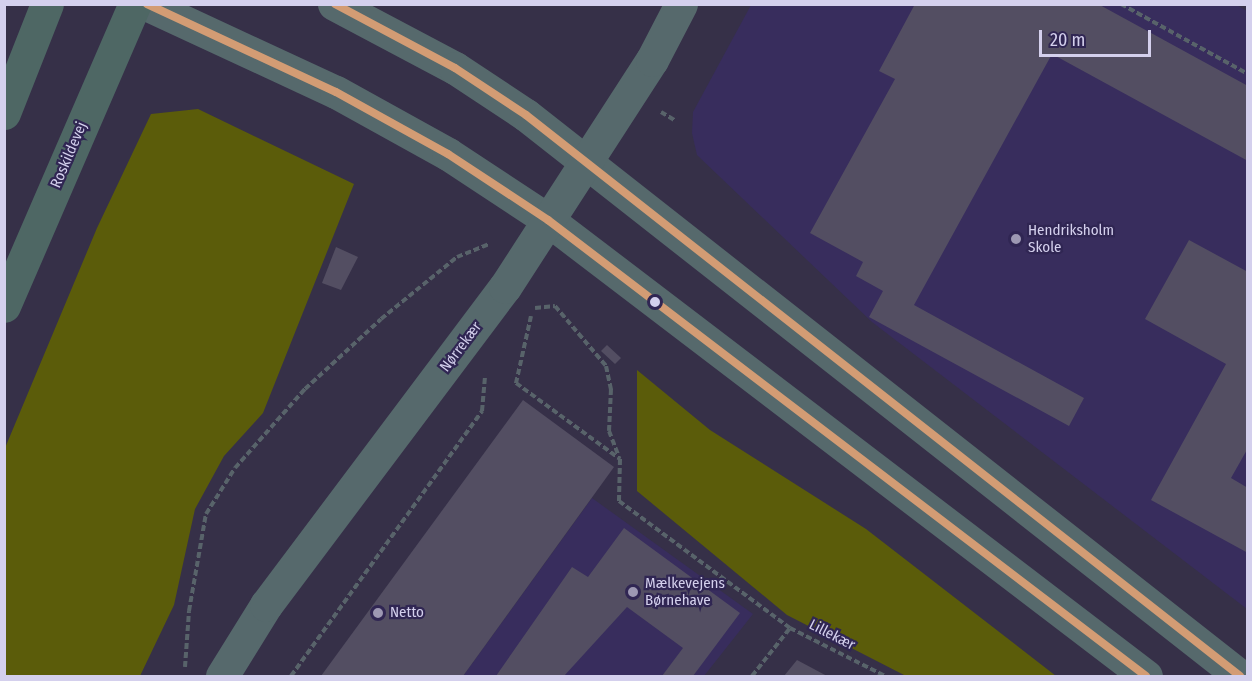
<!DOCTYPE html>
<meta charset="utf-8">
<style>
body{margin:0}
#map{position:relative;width:1252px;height:681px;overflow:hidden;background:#363048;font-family:"Fira Sans Condensed",sans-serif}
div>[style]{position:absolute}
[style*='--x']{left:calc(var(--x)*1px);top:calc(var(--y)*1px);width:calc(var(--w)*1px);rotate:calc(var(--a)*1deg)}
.built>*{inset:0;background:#382d5d}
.forest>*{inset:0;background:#5b5c0a}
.building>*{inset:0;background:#534e62}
.path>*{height:4px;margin-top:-2px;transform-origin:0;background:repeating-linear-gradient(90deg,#58636a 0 6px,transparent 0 9px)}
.minor>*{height:33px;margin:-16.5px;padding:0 16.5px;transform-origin:16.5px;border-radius:16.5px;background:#56696c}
.major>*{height:33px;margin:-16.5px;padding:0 16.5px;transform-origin:16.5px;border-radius:16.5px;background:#4e6764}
.bus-1>*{height:8px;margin:-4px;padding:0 4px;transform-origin:4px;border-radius:4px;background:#d39c74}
.dots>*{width:16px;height:16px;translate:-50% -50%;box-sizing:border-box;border:3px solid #302653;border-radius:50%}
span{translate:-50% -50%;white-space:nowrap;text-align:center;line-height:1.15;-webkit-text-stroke:4.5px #302653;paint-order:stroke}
.street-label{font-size:15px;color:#d4d0ed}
.poi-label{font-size:15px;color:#d4d0ed}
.left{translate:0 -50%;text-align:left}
.frame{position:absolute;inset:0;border:6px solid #d4d0ed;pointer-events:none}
.scale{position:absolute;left:1039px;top:30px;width:112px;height:27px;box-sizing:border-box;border:3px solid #d4d0ed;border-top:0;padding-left:8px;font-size:18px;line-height:21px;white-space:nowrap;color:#d4d0ed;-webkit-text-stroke:4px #302653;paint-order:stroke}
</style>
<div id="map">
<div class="built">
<i style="clip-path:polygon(1235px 4px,1247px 11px,1247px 609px,872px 322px,697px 155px,692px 133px,693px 112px,751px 5px)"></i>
<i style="clip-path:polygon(592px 498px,753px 614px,704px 676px,463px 676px)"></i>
</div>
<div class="forest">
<i style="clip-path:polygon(198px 109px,354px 184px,263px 413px,224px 456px,195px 509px,174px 605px,140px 676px,5px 676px,5px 448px,97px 228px,151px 114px)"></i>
<i style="clip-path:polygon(637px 370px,710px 430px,866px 529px,1056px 676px,906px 676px,787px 615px,637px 491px)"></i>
</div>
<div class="building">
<i style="clip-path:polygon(915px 4px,1098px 4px,1248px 86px,1248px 161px,1052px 54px,914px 305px,1084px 398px,1069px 426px,869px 317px,883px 291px,856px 276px,863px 262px,810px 233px,895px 79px,879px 71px)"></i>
<i style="clip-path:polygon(1189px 240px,1248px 272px,1248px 448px,1231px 478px,1248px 488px,1248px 553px,1151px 500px,1226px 364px,1145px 319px)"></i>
<i style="clip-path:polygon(336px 247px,358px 257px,341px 290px,322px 283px)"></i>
<i style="clip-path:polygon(607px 345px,621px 358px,615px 364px,601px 351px)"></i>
<i style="clip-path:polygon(523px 400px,614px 467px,463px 676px,321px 676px)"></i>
<i style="clip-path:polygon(624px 528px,740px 613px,693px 676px,662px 676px,683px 648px,627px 607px,564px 676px,496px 676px,572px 567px,588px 577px)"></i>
<i style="clip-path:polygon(797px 660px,827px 676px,784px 676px)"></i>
</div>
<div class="path">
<i style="--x:1121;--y:4;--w:145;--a:28.9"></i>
<i style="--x:661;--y:112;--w:17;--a:31"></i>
<i style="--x:535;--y:308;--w:20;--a:-6"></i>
<i style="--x:555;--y:306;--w:79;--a:49.6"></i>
<i style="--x:606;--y:366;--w:24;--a:78"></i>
<i style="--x:611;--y:389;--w:42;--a:92.7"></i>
<i style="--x:609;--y:431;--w:28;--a:69"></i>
<i style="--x:531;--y:316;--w:69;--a:102.6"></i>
<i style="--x:516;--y:383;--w:129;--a:36.2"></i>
<i style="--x:620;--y:459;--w:42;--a:91.4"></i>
<i style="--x:619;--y:501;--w:213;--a:36.6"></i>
<i style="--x:185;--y:667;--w:56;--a:-85.9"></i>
<i style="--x:189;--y:611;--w:98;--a:-80.1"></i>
<i style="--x:206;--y:514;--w:54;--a:-57.8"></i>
<i style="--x:235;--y:468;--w:106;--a:-48.5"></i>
<i style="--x:305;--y:389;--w:103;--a:-42.6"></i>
<i style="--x:381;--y:319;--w:98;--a:-39.2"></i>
<i style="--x:457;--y:257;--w:35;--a:-22"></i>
<i style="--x:291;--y:676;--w:327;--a:-54.2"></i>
<i style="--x:482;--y:411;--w:35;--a:-85"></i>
<i style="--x:752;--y:676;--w:61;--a:-51.6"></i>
<i style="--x:790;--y:628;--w:106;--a:26.8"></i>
</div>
<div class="minor">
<i style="--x:146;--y:4;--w:209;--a:24.9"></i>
<i style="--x:336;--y:92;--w:128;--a:29"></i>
<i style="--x:448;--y:154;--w:120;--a:33.4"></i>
<i style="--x:548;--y:220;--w:752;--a:37.33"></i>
<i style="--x:334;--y:4;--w:137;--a:27.9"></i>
<i style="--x:455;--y:68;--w:85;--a:33.5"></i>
<i style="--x:526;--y:115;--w:908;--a:38.16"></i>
<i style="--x:222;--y:676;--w:84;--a:-58.2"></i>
<i style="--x:266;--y:605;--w:398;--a:-53.1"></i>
<i style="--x:505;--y:287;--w:270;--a:-57.1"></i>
<i style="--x:652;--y:60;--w:63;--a:-62.6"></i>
</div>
<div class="major">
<i style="--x:4;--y:113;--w:117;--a:-68.5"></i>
<i style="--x:4;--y:306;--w:329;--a:-66.6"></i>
</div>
<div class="bus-1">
<i style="--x:147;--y:4;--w:208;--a:25"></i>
<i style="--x:336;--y:92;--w:128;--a:29"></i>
<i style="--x:448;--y:154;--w:120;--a:33.4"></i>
<i style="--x:548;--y:220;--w:752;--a:37.33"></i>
<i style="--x:335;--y:4;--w:136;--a:28.1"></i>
<i style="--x:455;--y:68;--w:85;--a:33.5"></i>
<i style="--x:526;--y:115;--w:908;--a:38.16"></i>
</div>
<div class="dots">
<i style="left:1016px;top:239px;background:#9d98b3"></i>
<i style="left:655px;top:302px;background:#d4d0ed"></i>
<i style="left:633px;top:592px;background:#9d98b3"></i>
<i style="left:378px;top:613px;background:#9d98b3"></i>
</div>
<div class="street-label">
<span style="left:69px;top:155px;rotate:-67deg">Roskildevej</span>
<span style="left:461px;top:347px;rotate:-53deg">Nørrekær</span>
<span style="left:832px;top:635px;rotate:27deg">Lillekær</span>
</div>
<div class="poi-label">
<span class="left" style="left:1028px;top:239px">Hendriksholm<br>Skole</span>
<span class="left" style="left:645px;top:592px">Mælkevejens<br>Børnehave</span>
<span class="left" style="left:390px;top:613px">Netto</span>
</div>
<div class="frame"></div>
<div class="scale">20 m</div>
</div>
